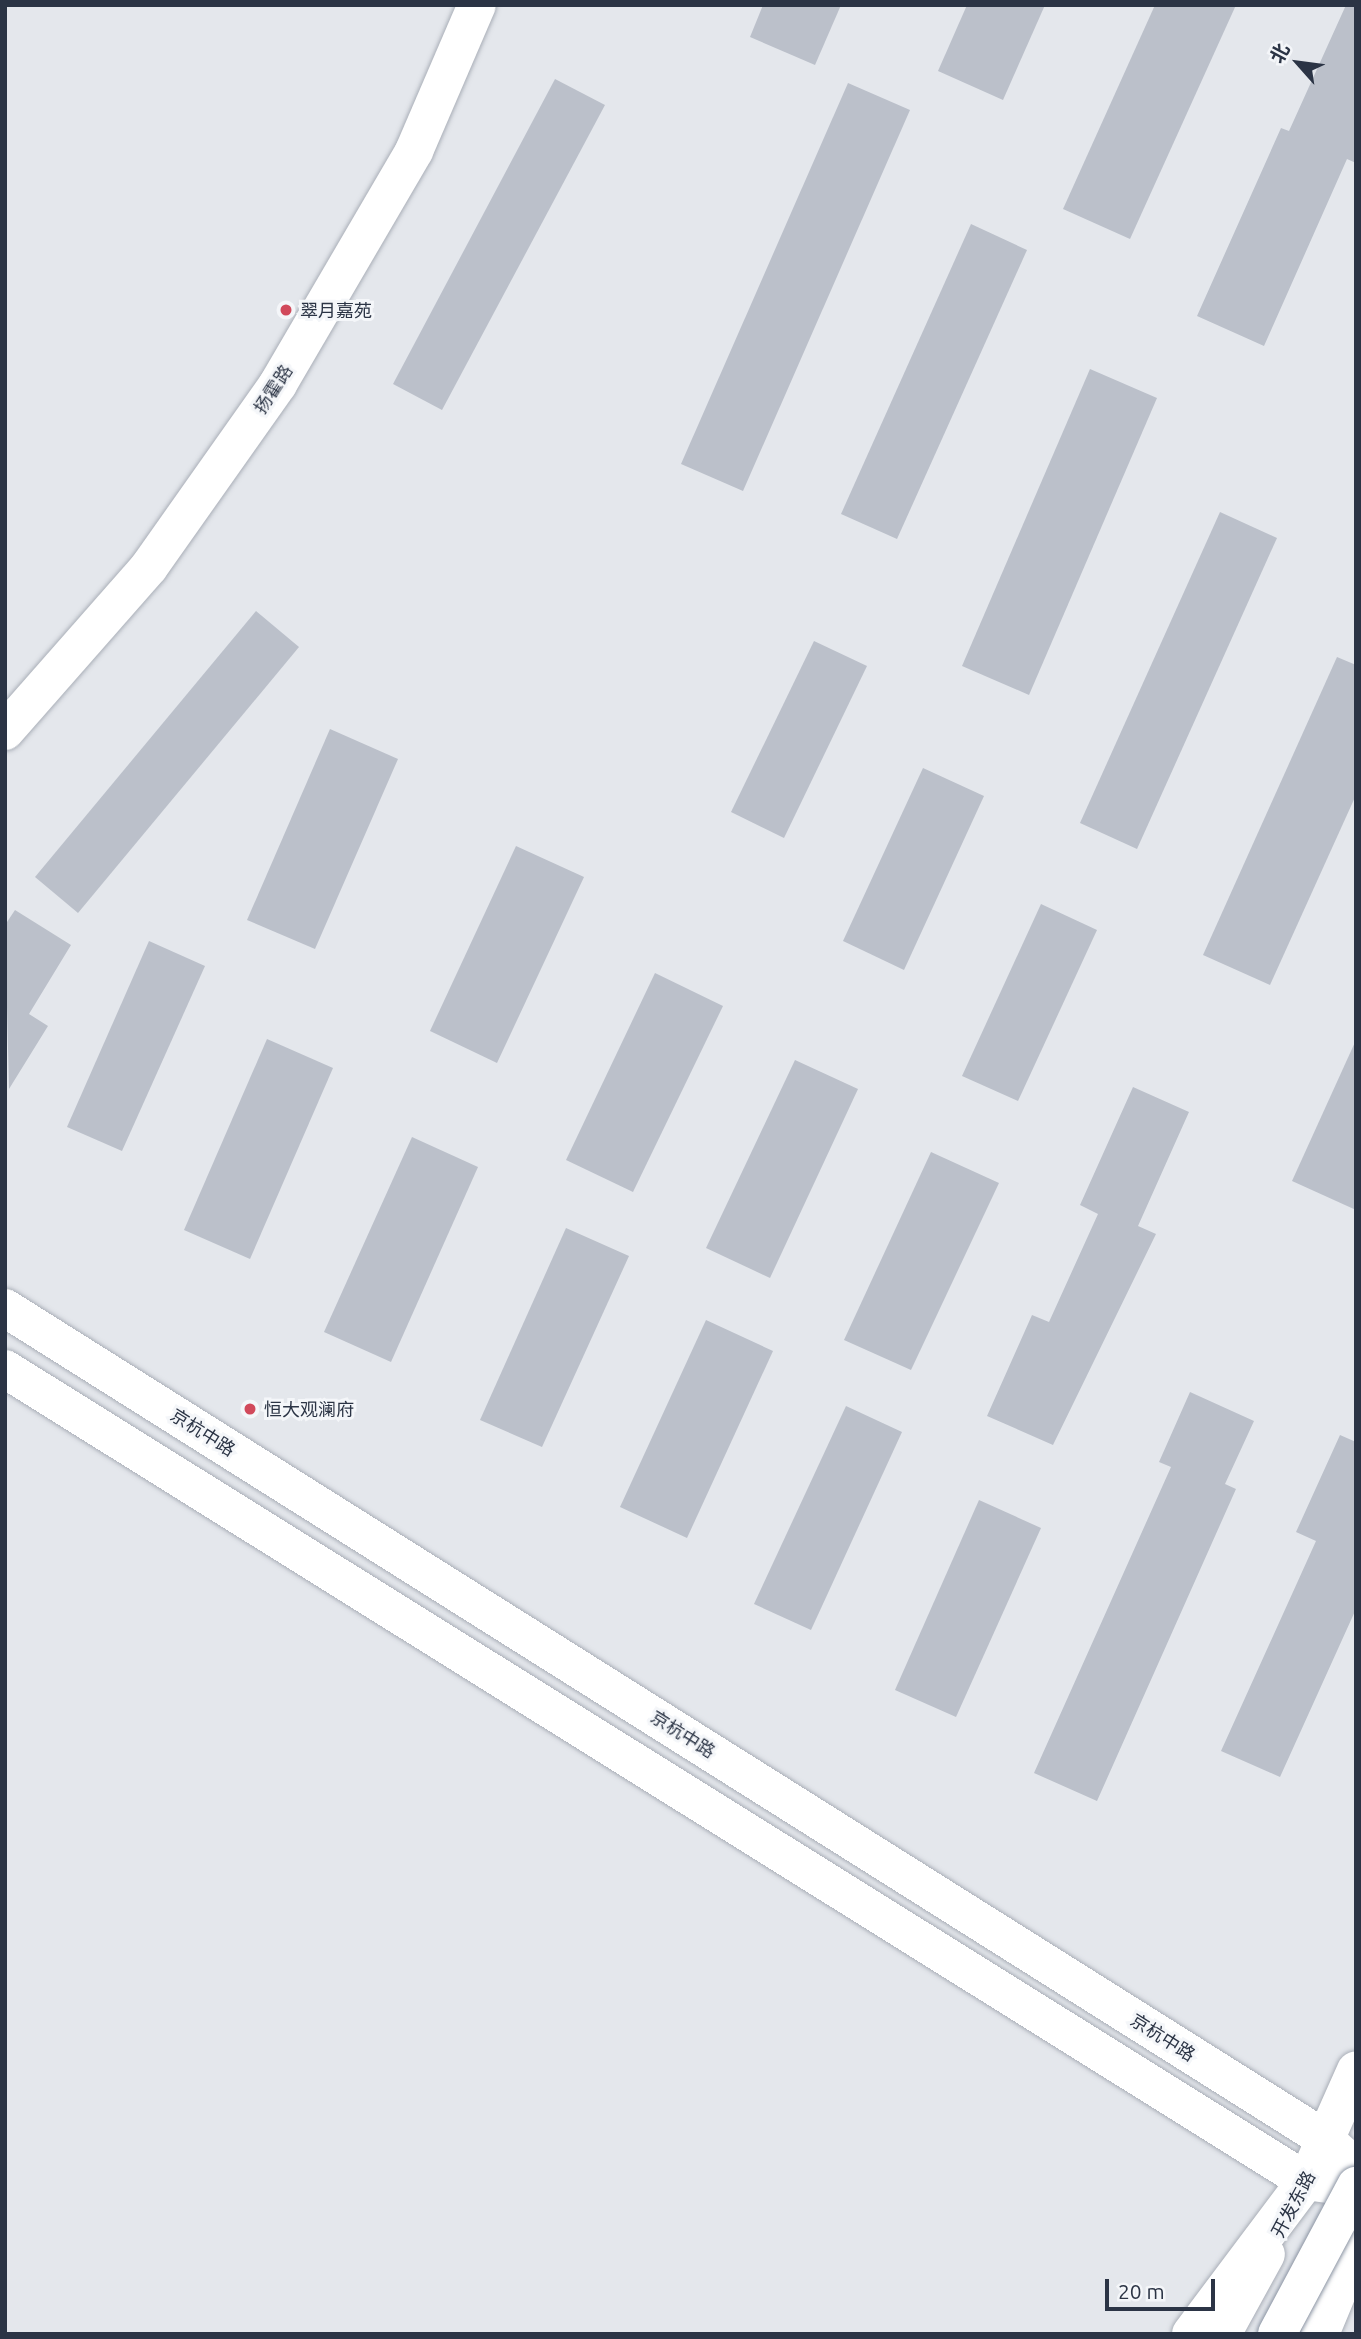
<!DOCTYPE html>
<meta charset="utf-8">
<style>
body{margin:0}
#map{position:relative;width:1361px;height:2339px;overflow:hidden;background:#e4e7ec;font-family:Ubuntu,"Noto Sans SC",sans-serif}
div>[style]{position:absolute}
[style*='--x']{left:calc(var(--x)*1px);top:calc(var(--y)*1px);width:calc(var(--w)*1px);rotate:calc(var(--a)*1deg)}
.building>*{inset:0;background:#bbc0ca}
.roads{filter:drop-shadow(0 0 2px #a9aeb7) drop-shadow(0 0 2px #a9aeb7)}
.secondary>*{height:38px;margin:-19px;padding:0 19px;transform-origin:19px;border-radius:19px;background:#fff}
.highway>*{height:38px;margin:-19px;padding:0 19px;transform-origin:19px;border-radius:19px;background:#fff}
.bridges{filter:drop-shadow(0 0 2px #8b94a3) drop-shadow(0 0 2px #8b94a3)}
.highway-bridge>*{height:38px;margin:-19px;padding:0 19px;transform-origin:19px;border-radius:19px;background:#fff}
.dots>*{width:19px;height:19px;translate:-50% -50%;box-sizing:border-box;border:4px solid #f4f6f9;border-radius:50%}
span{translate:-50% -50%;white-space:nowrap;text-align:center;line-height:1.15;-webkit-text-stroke:6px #f4f6f9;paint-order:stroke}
.poi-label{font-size:18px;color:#2b3445}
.left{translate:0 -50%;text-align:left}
.street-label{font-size:18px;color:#2b3445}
.frame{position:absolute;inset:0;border:7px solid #2b3445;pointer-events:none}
.north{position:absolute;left:1263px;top:28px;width:70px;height:70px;-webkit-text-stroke:5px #f4f6f9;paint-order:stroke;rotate:298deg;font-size:19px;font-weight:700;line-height:28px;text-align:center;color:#2b3445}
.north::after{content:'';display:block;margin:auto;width:24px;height:32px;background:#2b3445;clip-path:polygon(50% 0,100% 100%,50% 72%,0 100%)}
.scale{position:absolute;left:1105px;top:2279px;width:110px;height:32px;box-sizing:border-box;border:4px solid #2b3445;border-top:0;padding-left:9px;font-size:21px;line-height:24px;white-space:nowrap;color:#2b3445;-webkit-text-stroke:5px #f4f6f9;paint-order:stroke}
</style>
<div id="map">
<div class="building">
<i style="clip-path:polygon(763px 5px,841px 5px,815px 65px,750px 37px)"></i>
<i style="clip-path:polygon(967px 5px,1045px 5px,1003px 100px,938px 71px)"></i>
<i style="clip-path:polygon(1155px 5px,1236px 5px,1130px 239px,1063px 209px)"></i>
<i style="clip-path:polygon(1346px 5px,1356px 5px,1356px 163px,1347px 159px,1264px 346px,1197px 316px,1281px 128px,1289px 131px)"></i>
<i style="clip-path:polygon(555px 79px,605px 105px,442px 410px,393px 384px)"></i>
<i style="clip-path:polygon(848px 83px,910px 110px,743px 491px,681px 464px)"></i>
<i style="clip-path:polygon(971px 224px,1027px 250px,897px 539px,841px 514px)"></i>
<i style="clip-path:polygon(1090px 369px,1157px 398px,1029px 695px,962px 666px)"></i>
<i style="clip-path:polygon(1220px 512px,1277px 538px,1137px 849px,1080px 823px)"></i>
<i style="clip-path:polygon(256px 611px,299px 647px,78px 913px,35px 877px)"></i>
<i style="clip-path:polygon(814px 641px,867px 666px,784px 838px,731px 812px)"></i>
<i style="clip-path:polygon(1337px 657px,1356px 665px,1356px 795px,1270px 985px,1203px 955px)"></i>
<i style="clip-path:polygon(330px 729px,398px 759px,315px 949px,247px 920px)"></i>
<i style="clip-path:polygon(923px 768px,984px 796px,904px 970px,843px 941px)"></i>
<i style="clip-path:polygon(516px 846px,584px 877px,497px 1063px,430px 1031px)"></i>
<i style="clip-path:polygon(1041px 904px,1097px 930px,1018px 1101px,962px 1076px)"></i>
<i style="clip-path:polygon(15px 910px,71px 945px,29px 1014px,48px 1026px,9px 1089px,5px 925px)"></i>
<i style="clip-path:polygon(149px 941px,205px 966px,122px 1151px,67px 1127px)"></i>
<i style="clip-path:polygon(655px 973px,723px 1006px,633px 1192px,566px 1160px)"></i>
<i style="clip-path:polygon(267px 1039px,333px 1068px,250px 1259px,184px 1230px)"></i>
<i style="clip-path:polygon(1356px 1040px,1356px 1210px,1292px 1181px)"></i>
<i style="clip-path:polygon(795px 1060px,858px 1089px,770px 1278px,706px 1248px)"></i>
<i style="clip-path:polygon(1133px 1087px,1189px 1112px,1138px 1226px,1156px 1234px,1053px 1445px,987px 1416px,1032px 1315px,1049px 1322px,1098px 1214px,1080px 1205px)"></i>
<i style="clip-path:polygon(412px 1137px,478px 1167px,391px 1362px,324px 1332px)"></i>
<i style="clip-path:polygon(931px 1152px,999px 1183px,911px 1370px,844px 1340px)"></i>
<i style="clip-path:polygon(566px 1228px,629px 1256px,542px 1447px,480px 1420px)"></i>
<i style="clip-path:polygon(706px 1320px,773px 1351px,687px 1538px,620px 1507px)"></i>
<i style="clip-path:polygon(1190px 1392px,1254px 1421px,1225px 1484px,1236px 1489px,1097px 1801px,1034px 1773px,1171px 1467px,1159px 1462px)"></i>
<i style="clip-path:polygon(846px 1406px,902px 1432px,811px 1630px,754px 1604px)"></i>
<i style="clip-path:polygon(1340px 1435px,1356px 1442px,1356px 1609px,1280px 1777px,1221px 1751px,1316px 1541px,1296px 1532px)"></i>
<i style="clip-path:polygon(979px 1500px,1041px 1528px,956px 1717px,895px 1690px)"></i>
</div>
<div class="roads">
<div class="secondary">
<i style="--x:5;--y:731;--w:218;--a:-48.7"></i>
<i style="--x:149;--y:567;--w:224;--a:-54.8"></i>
<i style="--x:278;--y:384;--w:270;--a:-59.7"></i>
<i style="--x:414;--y:151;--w:159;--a:-66.7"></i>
<i style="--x:5;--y:1308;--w:1560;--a:32.19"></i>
<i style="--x:1325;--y:2139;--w:42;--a:43.1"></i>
<i style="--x:5;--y:1369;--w:1534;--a:31.97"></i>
<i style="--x:1306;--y:2181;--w:50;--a:8"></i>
<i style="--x:1316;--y:2160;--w:98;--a:-66"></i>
<i style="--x:1222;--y:2334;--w:91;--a:-61.2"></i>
</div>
<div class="highway">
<i style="--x:1191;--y:2334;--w:191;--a:-53.1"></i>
<i style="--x:1320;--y:2334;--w:94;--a:-67.5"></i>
</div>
</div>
<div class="bridges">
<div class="highway-bridge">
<i style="--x:1277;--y:2334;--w:168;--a:-61.9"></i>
</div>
</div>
<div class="dots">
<i style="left:286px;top:310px;background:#d1495b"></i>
<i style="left:250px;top:1409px;background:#d1495b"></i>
</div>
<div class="poi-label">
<span class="left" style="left:300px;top:310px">翠月嘉苑</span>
<span class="left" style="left:264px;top:1409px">恒大观澜府</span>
</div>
<div class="street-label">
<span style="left:273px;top:389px;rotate:-57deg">扬霍路</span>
<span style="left:203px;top:1432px;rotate:32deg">京杭中路</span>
<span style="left:683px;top:1734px;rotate:32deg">京杭中路</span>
<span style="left:1163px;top:2037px;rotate:32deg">京杭中路</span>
<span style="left:1293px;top:2204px;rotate:-62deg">开发东路</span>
</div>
<div class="frame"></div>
<div class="north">北</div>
<div class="scale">20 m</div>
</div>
